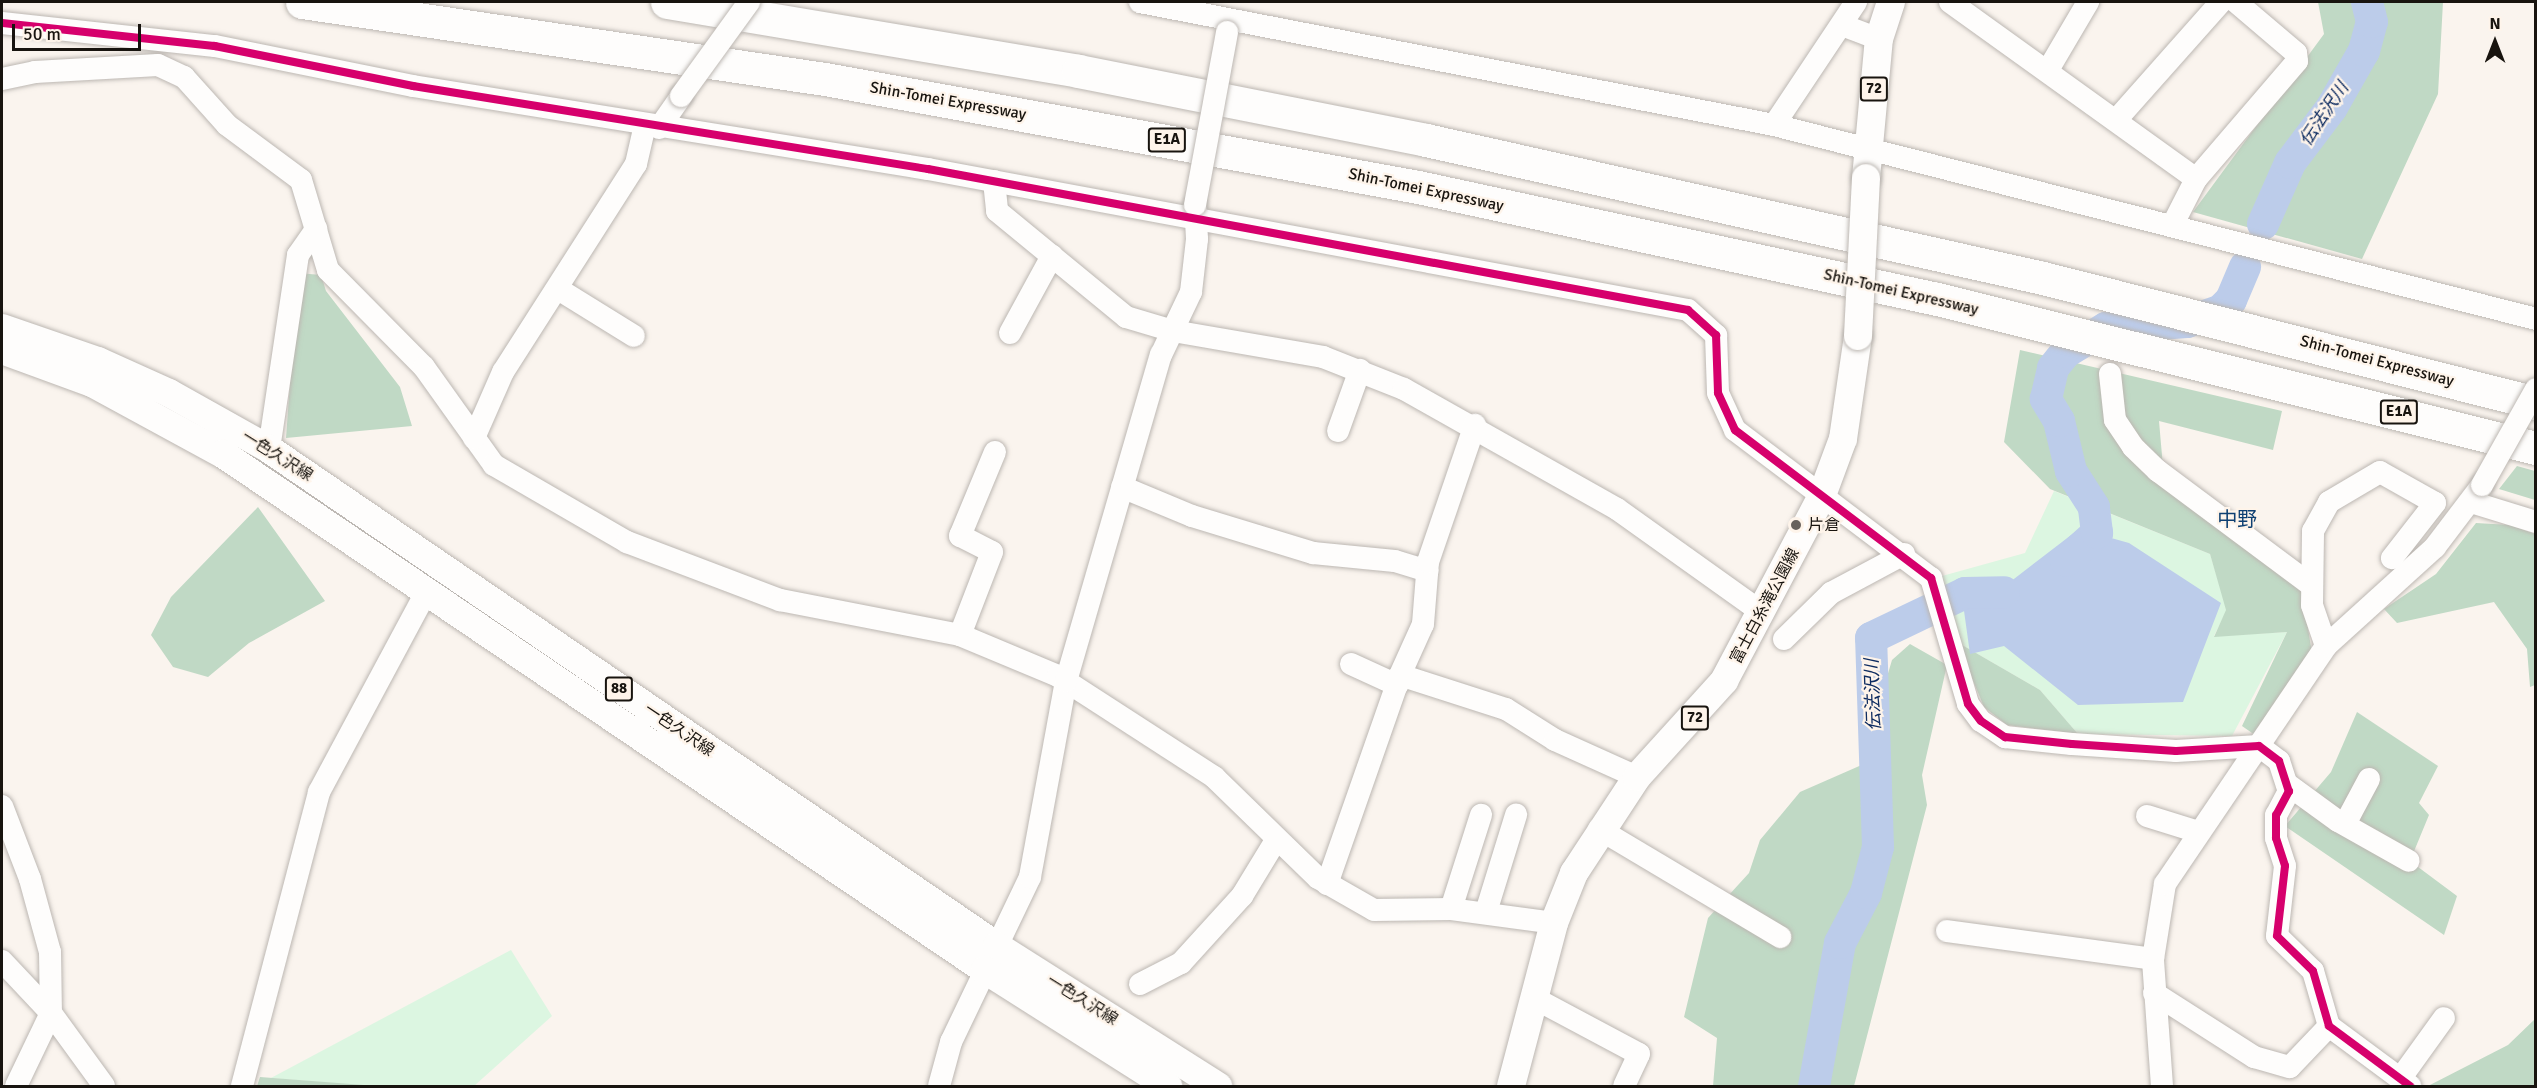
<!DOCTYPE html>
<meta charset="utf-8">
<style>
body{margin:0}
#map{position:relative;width:2537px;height:1088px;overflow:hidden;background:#faf4ee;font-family:Signika,"Noto Sans JP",sans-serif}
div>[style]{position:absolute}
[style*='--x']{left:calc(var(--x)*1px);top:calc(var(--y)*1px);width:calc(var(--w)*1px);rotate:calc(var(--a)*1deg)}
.green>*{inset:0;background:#dcf6e1}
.forest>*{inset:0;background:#c0d9c5}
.water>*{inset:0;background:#bcccea}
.river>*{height:32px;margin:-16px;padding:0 16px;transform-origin:16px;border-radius:16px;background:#bcccea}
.roads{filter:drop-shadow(0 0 2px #bcb7b2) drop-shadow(0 0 2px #bcb7b2)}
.minor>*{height:22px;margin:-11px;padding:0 11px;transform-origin:11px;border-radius:11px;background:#fefdfc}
.major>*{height:28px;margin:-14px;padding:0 14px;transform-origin:14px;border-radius:14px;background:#fefdfc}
.highway>*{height:33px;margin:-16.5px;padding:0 16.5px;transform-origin:16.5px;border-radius:16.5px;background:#fefdfc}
.bridges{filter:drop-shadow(0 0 2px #bcb7b2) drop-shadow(0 0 2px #bcb7b2)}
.minor-bridge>*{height:22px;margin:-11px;padding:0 11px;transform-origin:11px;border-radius:11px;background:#fefdfc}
.major-bridge>*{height:28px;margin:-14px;padding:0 14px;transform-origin:14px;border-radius:14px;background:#fefdfc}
.cycleway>*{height:8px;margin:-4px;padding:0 4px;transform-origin:4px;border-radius:4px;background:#d6006c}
.dots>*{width:16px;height:16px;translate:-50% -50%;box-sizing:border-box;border:3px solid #fef4ea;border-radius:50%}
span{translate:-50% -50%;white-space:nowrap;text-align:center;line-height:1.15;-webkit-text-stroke:4.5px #fef4ea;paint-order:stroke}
.shield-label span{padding:2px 4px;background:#fef4ea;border:2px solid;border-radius:4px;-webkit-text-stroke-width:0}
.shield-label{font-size:15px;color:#18140f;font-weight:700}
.street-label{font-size:16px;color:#18140f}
.poi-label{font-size:16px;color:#18140f}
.left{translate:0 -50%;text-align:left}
.water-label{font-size:18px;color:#0e2c61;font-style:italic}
.quarter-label{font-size:20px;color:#0f4072}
.frame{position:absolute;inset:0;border:3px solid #18140f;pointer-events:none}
.north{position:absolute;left:2465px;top:12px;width:60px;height:60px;-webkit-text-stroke:4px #fef4ea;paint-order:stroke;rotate:0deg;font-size:16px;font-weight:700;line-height:24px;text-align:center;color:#18140f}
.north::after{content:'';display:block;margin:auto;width:21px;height:27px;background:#18140f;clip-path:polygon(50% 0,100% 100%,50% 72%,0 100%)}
.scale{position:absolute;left:12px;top:24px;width:129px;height:27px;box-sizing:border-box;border:3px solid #18140f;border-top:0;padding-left:8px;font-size:18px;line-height:21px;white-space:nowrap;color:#18140f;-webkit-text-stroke:4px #fef4ea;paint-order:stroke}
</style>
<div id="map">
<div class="green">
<i style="clip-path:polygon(2054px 491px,2210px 554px,2227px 610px,2214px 636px,2287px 632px,2232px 736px,2078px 734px,2040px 690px,1957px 642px,1942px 576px,2025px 553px)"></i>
<i style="clip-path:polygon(511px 950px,552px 1016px,474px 1086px,368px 1086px,271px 1078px)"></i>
</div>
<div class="forest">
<i style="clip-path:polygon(2318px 2px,2443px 2px,2438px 94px,2362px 259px,2193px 212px,2324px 34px)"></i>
<i style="clip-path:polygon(298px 273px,321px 275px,326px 291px,400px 387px,412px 426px,286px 438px)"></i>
<i style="clip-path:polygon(2020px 350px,2282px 411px,2273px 450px,2159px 421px,2163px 467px,2302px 592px,2312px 653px,2255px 735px,2242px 726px,2287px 632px,2214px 637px,2226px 610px,2210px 554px,2050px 489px,2004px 442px)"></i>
<i style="clip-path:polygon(2517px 466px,2535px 471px,2535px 500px,2499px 489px)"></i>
<i style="clip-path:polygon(258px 507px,325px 601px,249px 643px,208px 677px,173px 667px,151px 635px,171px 597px)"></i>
<i style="clip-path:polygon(2476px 523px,2510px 525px,2535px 534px,2535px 685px,2530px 687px,2527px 649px,2494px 602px,2397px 623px,2384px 609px,2436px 574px)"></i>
<i style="clip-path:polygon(1957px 642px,2040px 690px,2078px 734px,2007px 725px,1984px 707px)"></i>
<i style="clip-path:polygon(1910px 644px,1947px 665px,1922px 775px,1927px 805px,1854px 1086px,1713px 1086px,1717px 1038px,1684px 1017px,1708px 918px,1749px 873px,1760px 840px,1800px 792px,1873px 760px,1872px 727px,1892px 660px)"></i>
<i style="clip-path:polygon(2357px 712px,2438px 766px,2419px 803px,2429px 815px,2410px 861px,2457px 896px,2444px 935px,2285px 826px,2331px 772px)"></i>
<i style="clip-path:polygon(2535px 1019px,2535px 1086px,2428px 1086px,2508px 1045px)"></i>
<i style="clip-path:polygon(260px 1077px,364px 1085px,368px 1086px,257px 1086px)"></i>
</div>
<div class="water">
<i style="clip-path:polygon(2079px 529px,2129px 543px,2221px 603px,2183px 702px,2078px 705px,2004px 646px,1970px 654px,1960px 582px,2010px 582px)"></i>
</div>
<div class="river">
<i style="--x:2263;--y:224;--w:67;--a:-66.1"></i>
<i style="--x:2290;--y:163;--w:70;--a:-53.1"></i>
<i style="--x:2332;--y:107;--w:64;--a:-60.3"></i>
<i style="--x:2364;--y:51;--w:30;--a:-75"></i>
<i style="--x:2372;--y:22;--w:21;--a:-104"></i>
<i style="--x:2066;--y:561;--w:42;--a:-42.1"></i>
<i style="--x:2097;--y:533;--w:26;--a:-97"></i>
<i style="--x:2094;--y:507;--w:43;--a:-122.6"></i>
<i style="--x:2071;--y:471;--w:51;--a:-103.5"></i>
<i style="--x:2059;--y:421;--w:26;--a:-121"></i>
<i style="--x:2046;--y:399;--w:32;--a:-77"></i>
<i style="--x:2053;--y:368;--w:21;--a:-51"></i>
<i style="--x:2066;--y:352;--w:47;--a:-31"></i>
<i style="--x:2106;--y:328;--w:81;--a:-4.2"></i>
<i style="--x:2187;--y:322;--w:36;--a:-19"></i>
<i style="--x:2221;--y:310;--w:14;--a:-45"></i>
<i style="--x:2231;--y:300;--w:36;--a:-67"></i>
<i style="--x:1814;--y:1086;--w:145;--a:-79.7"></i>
<i style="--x:1840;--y:943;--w:56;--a:-62.5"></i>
<i style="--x:1866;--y:893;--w:48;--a:-75.4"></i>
<i style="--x:1878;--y:847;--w:209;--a:-91.9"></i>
<i style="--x:1871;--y:638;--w:104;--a:-25.6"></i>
<i style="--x:1965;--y:593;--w:39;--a:-1"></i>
</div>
<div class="roads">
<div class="minor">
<i style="--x:1140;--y:2;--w:646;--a:10.98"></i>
<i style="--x:1774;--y:125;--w:786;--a:14.28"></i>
<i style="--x:1950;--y:2;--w:303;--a:35.7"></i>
<i style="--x:2;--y:23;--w:214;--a:6.2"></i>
<i style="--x:215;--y:46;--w:202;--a:11.4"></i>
<i style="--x:413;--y:86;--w:522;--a:9.16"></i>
<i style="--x:928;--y:169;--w:773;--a:10.51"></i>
<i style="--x:1688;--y:310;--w:38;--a:42"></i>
<i style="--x:1716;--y:335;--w:58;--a:88"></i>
<i style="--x:1718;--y:393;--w:41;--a:65.3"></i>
<i style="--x:1735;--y:430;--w:246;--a:37.1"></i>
<i style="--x:1931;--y:578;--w:131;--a:73.6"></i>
<i style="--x:1968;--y:704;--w:21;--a:53"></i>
<i style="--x:1981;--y:721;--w:29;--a:34"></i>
<i style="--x:2005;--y:737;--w:67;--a:6"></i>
<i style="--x:2072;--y:744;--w:104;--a:3.9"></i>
<i style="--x:2176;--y:751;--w:83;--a:-3.4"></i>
<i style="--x:2259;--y:746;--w:25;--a:37"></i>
<i style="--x:2279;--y:761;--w:32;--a:72"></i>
<i style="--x:2289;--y:791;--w:27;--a:118"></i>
<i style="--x:2276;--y:815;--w:23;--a:90"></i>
<i style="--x:2276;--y:838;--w:29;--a:72"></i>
<i style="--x:2285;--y:866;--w:70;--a:96.5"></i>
<i style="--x:2277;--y:936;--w:50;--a:44.2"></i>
<i style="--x:2313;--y:971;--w:57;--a:73.8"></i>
<i style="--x:2329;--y:1026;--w:101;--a:36.5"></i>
<i style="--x:1842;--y:25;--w:40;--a:21"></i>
<i style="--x:2048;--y:70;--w:79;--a:-59.5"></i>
<i style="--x:2;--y:79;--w:34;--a:-12"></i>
<i style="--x:35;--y:72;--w:123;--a:-3.3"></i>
<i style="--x:158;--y:65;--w:29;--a:25"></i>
<i style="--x:184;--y:77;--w:64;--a:48.1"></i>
<i style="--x:227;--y:125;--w:92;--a:36.6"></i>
<i style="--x:301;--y:180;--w:94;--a:73.3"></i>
<i style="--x:328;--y:270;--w:136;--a:45.3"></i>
<i style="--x:424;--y:367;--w:120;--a:54.5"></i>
<i style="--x:494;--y:465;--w:154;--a:30.1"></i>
<i style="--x:627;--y:542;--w:164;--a:20.8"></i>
<i style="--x:780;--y:600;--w:183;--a:11"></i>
<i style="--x:960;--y:635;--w:106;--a:22.7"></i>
<i style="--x:1058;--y:676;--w:186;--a:32.9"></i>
<i style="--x:1214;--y:777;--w:145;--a:44.2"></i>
<i style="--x:1318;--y:878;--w:64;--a:29.7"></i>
<i style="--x:1374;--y:910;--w:77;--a:-0.7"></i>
<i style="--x:1451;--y:909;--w:104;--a:7.7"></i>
<i style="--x:2117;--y:119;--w:157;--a:-48.4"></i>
<i style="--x:1774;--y:125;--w:148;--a:-56.3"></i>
<i style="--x:659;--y:128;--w:39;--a:-55"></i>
<i style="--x:994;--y:181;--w:30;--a:84"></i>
<i style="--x:997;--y:211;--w:167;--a:39.4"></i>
<i style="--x:1126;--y:317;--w:49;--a:16.6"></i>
<i style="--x:1173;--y:331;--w:152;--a:9.8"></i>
<i style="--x:1323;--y:357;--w:87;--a:21.6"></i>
<i style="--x:1404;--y:389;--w:244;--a:29.4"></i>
<i style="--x:1617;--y:509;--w:179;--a:35.5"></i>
<i style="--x:2173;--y:224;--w:51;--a:-62.9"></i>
<i style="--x:2196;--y:179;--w:155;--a:-49.4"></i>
<i style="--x:2297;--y:61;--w:8;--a:-97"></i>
<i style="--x:2296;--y:53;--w:79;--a:-139.6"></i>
<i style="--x:558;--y:289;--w:89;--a:31.7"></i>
<i style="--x:1010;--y:333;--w:88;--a:-61.4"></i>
<i style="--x:2110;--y:374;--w:46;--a:83.8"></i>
<i style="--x:2115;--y:420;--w:32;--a:56"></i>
<i style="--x:2133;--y:447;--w:35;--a:44"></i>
<i style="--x:2158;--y:471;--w:191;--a:36.7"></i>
<i style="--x:1338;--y:431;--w:65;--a:-70.2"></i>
<i style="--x:474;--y:438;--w:72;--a:-66.3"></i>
<i style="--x:503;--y:372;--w:247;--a:-57.4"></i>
<i style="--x:636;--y:164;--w:39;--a:-77"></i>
<i style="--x:269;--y:449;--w:196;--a:-81.5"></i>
<i style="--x:298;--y:255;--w:32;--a:-55"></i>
<i style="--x:1122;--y:487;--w:76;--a:22.5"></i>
<i style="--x:1192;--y:516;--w:127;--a:17"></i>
<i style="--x:1313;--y:553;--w:82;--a:5.6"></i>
<i style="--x:1395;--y:561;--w:34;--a:17"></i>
<i style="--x:2471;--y:502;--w:68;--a:17.1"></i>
<i style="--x:960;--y:635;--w:89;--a:-68.9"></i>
<i style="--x:992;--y:552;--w:36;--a:-153"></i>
<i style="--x:960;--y:536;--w:91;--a:-67.4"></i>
<i style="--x:1784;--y:639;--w:66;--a:-44.4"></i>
<i style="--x:1831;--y:593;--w:83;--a:-28.1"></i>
<i style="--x:2326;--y:646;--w:43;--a:-108.9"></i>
<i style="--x:2312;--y:605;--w:74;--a:-89.2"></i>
<i style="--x:2313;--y:531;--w:33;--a:-61"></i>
<i style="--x:2329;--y:502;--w:59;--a:-30.5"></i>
<i style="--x:2380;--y:472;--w:63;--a:29.4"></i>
<i style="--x:2435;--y:503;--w:70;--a:128"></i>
<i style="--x:1351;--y:664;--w:51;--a:24.5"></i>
<i style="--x:1400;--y:675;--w:111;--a:17.8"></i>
<i style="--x:1506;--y:709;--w:58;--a:32.3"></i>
<i style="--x:1555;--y:740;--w:90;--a:24.3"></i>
<i style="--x:2287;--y:784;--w:63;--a:36"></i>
<i style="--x:2338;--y:821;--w:81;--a:29.4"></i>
<i style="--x:2;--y:806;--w:78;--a:69"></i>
<i style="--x:30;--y:879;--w:76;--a:74.7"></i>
<i style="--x:50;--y:952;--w:61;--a:89.1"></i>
<i style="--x:51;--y:1013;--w:81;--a:115.6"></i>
<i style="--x:2147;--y:816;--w:53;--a:17.4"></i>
<i style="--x:2345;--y:824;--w:51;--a:-61.9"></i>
<i style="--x:1599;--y:829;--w:211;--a:30.8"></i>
<i style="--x:1327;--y:884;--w:221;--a:-70.7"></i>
<i style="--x:1400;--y:675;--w:56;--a:-65.7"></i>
<i style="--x:1423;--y:624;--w:62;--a:-85.4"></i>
<i style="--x:1428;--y:562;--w:145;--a:-71.1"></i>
<i style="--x:1451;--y:909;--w:99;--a:-72.3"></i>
<i style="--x:1486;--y:912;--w:102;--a:-72.8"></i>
<i style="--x:1947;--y:931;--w:208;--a:7.7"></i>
<i style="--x:2;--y:961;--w:71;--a:46.7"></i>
<i style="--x:51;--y:1013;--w:90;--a:54"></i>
<i style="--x:1140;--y:984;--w:46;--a:-27.1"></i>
<i style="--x:1181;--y:963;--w:91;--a:-47.7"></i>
<i style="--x:1242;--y:896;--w:66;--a:-58.7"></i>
<i style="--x:2154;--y:993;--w:119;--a:32.6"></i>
<i style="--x:2254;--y:1057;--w:37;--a:16"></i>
<i style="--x:2290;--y:1067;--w:57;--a:-46.4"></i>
<i style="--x:1534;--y:998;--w:119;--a:28.1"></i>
<i style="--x:1639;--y:1054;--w:35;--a:115"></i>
<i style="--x:2400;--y:1079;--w:75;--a:-54.2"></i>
<i style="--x:242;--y:1086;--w:304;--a:-75.3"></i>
<i style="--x:319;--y:792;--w:228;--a:-61.8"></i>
<i style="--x:939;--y:1086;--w:46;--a:-74.7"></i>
<i style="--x:951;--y:1042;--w:183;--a:-64.4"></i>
<i style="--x:1030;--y:877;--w:199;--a:-79.6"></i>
<i style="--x:1066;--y:681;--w:340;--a:-73.8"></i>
<i style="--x:1161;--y:355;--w:70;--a:-64.5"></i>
<i style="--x:1191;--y:292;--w:53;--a:-83.5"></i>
<i style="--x:1197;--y:239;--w:34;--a:-93"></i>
<i style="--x:2162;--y:1086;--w:127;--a:-94.1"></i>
<i style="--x:2153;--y:959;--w:76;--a:-80.9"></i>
<i style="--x:2165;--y:884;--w:287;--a:-55.9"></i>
<i style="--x:2326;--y:646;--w:147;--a:-42.2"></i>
<i style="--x:2435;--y:547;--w:78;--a:-52.8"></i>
</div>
<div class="major">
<i style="--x:1866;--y:178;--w:140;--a:-84.7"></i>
<i style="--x:1879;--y:39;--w:39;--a:-72"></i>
<i style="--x:2;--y:328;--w:102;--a:19"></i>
<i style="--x:98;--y:361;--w:78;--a:24.3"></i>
<i style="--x:169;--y:393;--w:115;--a:29.2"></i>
<i style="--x:269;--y:449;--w:881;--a:34.32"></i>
<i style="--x:997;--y:946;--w:262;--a:32.4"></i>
<i style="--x:2;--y:350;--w:96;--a:20.1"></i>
<i style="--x:92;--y:383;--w:149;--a:28.5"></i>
<i style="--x:223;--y:454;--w:920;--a:34.1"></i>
<i style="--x:985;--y:970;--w:217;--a:32.4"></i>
<i style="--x:1511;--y:1086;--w:169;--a:-75.2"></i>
<i style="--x:1554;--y:923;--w:54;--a:-68.2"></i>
<i style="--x:1574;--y:873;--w:115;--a:-56.7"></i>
<i style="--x:1637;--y:777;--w:130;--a:-47.8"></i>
<i style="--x:1724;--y:681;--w:207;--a:-62.1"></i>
<i style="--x:1821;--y:498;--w:63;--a:-69.6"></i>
<i style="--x:1843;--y:439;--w:104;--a:-81.7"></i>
</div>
<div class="highway">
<i style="--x:302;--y:2;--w:529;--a:8.38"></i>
<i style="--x:825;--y:79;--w:603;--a:10.32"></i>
<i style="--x:1418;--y:187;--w:531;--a:12.18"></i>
<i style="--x:1937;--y:299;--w:617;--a:13.97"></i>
<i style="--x:667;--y:2;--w:417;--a:9.5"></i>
<i style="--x:1078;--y:71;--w:355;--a:11.2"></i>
<i style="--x:1426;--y:140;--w:632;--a:12.61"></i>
<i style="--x:2043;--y:278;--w:509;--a:14.23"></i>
</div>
</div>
<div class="bridges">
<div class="minor-bridge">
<i style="--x:681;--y:96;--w:116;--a:-54.1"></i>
<i style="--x:1195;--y:205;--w:176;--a:-79.5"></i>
<i style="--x:2482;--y:485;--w:110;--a:-60.6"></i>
</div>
<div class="major-bridge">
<i style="--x:1858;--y:336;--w:158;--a:-87.1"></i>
</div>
</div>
<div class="cycleway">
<i style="--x:2;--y:23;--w:214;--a:6.2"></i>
<i style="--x:215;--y:46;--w:202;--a:11.4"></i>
<i style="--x:413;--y:86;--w:522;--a:9.16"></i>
<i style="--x:928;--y:169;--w:773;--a:10.51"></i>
<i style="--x:1688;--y:310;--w:38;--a:42"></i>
<i style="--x:1716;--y:335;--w:58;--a:88"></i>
<i style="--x:1718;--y:393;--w:41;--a:65.3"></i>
<i style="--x:1735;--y:430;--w:246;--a:37.1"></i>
<i style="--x:1931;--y:578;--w:131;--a:73.6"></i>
<i style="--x:1968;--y:704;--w:21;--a:53"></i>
<i style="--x:1981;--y:721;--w:29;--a:34"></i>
<i style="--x:2005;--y:737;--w:67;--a:6"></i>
<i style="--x:2072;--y:744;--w:104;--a:3.9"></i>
<i style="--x:2176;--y:751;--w:83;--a:-3.4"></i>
<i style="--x:2259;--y:746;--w:25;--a:37"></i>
<i style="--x:2279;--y:761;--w:32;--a:72"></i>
<i style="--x:2289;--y:791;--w:27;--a:118"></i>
<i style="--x:2276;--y:815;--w:23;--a:90"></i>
<i style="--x:2276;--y:838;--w:29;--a:72"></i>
<i style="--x:2285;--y:866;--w:70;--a:96.5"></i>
<i style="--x:2277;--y:936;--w:50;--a:44.2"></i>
<i style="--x:2313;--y:971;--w:57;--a:73.8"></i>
<i style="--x:2329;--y:1026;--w:101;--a:36.5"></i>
</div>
<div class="dots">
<i style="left:1796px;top:525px;background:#67625d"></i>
</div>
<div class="shield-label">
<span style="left:1874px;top:89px">72</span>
<span style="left:1167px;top:140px">E1A</span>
<span style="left:2399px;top:412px">E1A</span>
<span style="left:619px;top:689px">88</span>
<span style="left:1695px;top:718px">72</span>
</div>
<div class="street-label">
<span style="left:948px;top:101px;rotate:10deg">Shin-Tomei Expressway</span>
<span style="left:1426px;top:190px;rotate:12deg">Shin-Tomei Expressway</span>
<span style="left:1901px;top:292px;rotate:13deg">Shin-Tomei Expressway</span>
<span style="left:2377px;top:361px;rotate:15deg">Shin-Tomei Expressway</span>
<span style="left:277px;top:456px;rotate:32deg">一色久沢線</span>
<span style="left:1765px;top:606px;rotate:-62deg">富士白糸滝公園線</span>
<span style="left:679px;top:730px;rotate:34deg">一色久沢線</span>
<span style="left:1082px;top:1000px;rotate:32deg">一色久沢線</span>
</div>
<div class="poi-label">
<span class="left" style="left:1808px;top:525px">片倉</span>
</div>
<div class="water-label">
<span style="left:2324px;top:114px;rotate:-56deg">伝法沢川</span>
<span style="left:1873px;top:695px;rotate:-92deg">伝法沢川</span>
</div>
<div class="quarter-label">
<span style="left:2237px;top:519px">中野</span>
</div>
<div class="frame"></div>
<div class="north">N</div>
<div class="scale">50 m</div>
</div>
